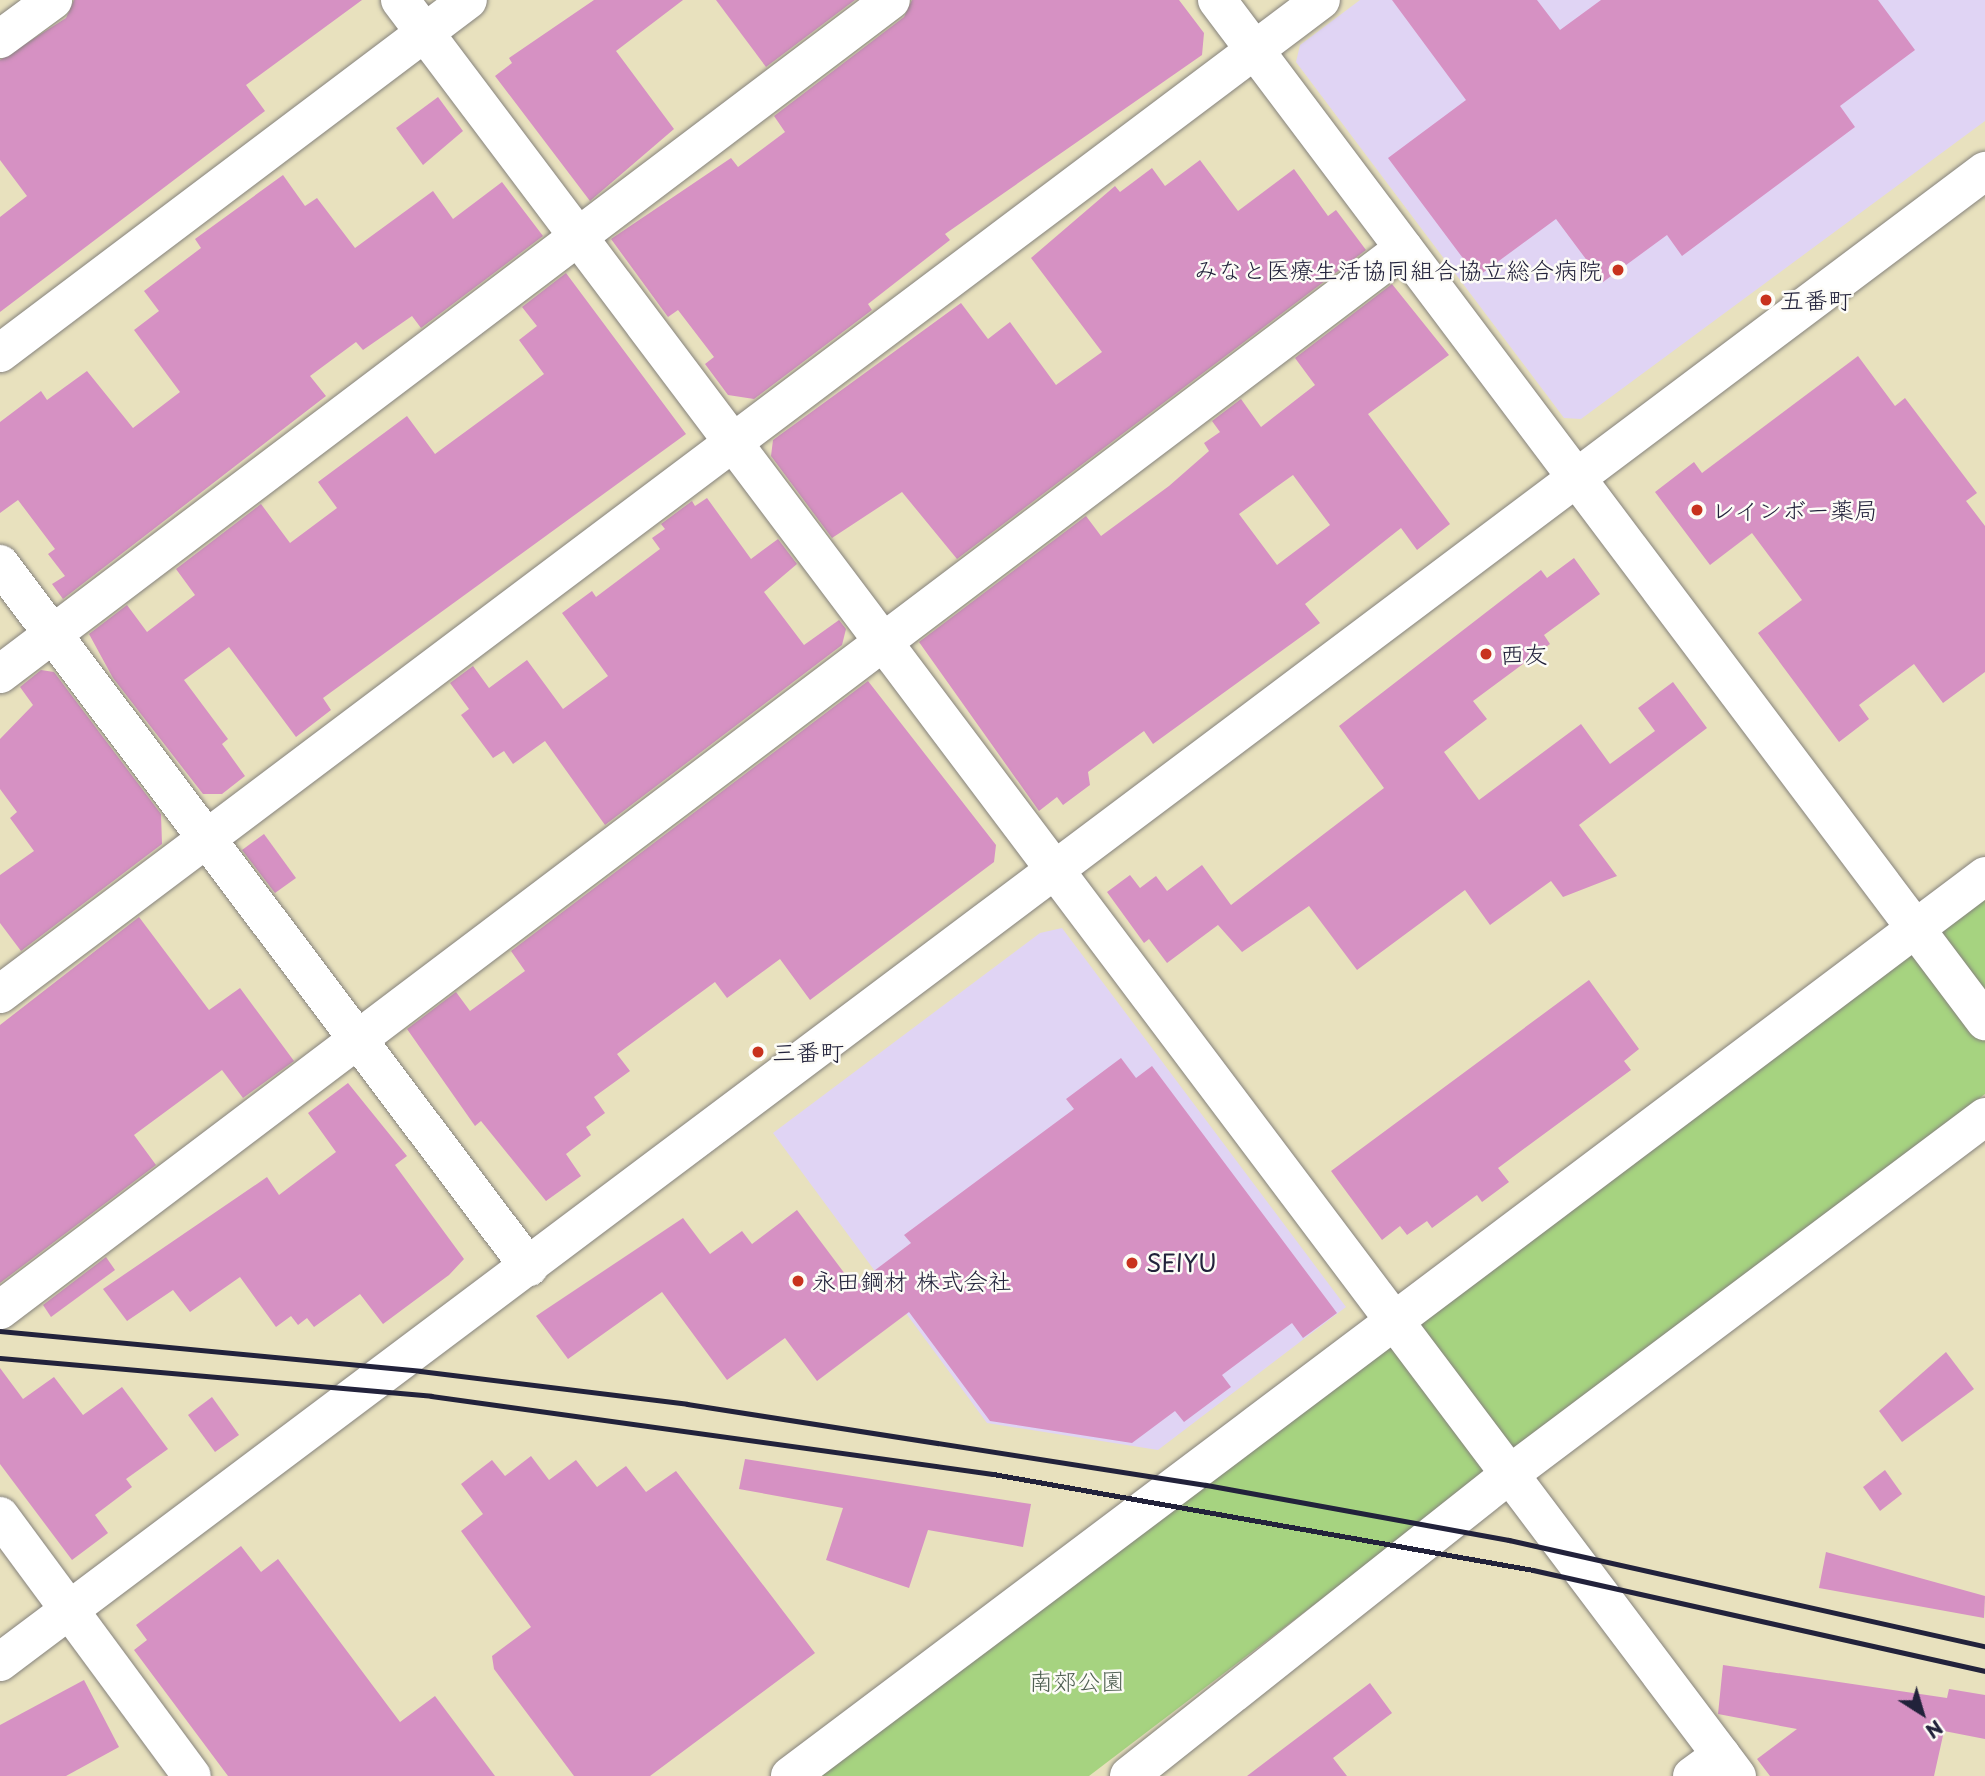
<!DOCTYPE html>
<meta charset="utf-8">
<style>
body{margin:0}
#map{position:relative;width:1985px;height:1776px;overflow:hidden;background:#e8e1be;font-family:"Playpen Sans","Klee One",sans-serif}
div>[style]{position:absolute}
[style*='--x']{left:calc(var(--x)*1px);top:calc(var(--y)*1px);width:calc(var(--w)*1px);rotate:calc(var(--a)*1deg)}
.built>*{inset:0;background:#e0d4f4}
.green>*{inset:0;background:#a6d380}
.building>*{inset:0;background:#d691c3}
.roads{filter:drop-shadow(0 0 2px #85827c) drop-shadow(0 0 2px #85827c)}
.minor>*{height:38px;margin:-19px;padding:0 19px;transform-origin:19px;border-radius:19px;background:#fff}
.rail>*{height:5px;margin:-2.5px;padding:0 2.5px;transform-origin:2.5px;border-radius:2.5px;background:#22223b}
.dots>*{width:19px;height:19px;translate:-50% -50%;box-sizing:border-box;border:4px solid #fdfcf7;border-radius:50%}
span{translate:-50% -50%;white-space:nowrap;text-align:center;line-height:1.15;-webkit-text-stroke:5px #fdfcf7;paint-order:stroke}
.poi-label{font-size:24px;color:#22223b}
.right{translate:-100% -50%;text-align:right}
.left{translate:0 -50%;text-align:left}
.park-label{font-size:24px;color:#506053}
.north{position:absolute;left:1887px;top:1678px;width:70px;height:70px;-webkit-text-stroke:5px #fdfcf7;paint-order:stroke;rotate:143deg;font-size:19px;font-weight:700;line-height:28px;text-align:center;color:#22223b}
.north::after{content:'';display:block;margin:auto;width:24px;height:32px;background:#22223b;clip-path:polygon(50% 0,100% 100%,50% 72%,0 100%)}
</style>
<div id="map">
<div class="built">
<i style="clip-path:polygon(1360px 0,1985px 0,1985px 121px,1581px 419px,1564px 418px,1296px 62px,1300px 45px)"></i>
<i style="clip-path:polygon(1062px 928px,1346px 1307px,1158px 1450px,987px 1423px,773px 1133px,1040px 933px)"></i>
</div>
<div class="green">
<i style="clip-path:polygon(1985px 896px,1985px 1094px,1089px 1776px,814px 1776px)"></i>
</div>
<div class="building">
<i style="clip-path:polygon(74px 0,362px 0,246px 85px,265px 111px,0 312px,0 217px,27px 196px,0 160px,0 60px,66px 18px)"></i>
<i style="clip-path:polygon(594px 0,683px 0,616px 51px,674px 129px,590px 201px,495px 76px,512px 63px,509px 58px)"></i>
<i style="clip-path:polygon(716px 0,855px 0,766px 67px)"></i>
<i style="clip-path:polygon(912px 0,1179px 0,1204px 33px,1202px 55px,945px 234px,950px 240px,868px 304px,872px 310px,754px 399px,728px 395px,705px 364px,714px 357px,678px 310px,668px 317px,611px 239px,731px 158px,738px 167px,785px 132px,774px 116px,904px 17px)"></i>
<i style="clip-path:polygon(1392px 0,1537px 0,1560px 30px,1601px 0,1878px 0,1915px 50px,1840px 106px,1855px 127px,1682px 256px,1667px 235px,1603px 282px,1556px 219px,1477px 277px,1388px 158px,1466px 100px)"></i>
<i style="clip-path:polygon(438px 97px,463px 131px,423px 165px,396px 128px)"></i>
<i style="clip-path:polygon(1200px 160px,1238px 211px,1294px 169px,1328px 216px,1336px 210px,1366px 250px,957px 559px,902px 492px,832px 538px,771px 456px,773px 440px,961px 303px,988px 339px,1010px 322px,1056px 385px,1102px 352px,1031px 258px,1115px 186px,1120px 192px,1152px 168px,1165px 186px)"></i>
<i style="clip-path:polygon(283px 175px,305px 206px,317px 198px,355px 248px,433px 191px,453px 219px,502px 182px,543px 236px,421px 328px,412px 316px,363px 350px,356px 342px,310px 376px,326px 396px,63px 599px,52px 584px,65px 576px,48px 554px,55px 549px,18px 500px,0 513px,0 422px,41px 391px,47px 400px,87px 371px,133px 428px,180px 392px,134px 330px,159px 311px,144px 291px,201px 248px,195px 239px)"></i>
<i style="clip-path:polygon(566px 273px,686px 434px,323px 698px,331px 710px,296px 737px,229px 647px,184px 680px,228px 739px,222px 744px,245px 776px,222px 794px,203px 794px,113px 678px,89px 634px,127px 605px,147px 632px,195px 595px,176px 569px,261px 504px,290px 543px,337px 508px,318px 482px,407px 416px,435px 454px,544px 374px,519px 340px,537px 326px,522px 307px)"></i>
<i style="clip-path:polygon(evenodd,1392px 284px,1449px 355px,1368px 414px,1450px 524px,1417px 550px,1401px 528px,1305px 604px,1320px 623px,1153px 744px,1144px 731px,1088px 772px,1090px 785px,1063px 805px,1057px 797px,1039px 811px,919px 642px,1086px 516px,1101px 536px,1169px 486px,1209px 451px,1204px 443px,1220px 432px,1212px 421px,1241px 399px,1261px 427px,1315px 385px,1295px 358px,1392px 284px,1293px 475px,1330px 525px,1277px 565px,1239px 514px,1293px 475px)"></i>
<i style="clip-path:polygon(1858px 356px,1895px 406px,1905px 398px,1977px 493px,1966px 501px,1985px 526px,1985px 672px,1943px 703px,1914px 664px,1859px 705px,1869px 719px,1839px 742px,1758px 633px,1802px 600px,1752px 533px,1710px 565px,1655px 492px,1694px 462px,1702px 473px)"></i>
<i style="clip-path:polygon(707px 498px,751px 559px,778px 539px,797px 564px,764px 592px,804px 645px,839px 620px,846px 629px,842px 645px,605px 825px,545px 741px,513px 764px,504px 751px,493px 758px,461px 715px,469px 709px,450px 683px,473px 666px,489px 688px,527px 660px,563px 709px,608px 676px,562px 613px,592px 591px,596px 597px,660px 549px,652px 538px,665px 529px,661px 524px,692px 501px,695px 506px)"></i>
<i style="clip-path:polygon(1574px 558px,1600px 594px,1544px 635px,1550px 644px,1473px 701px,1487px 719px,1444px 752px,1479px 800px,1581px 724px,1610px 764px,1655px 731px,1638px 708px,1673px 682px,1707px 728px,1579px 825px,1617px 876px,1563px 897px,1551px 881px,1490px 925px,1465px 890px,1357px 970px,1309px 906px,1242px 952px,1218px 925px,1167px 963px,1149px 939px,1144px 943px,1107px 892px,1130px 875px,1140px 888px,1156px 876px,1167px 891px,1202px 865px,1231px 905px,1384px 788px,1339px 726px,1541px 570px,1547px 578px)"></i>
<i style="clip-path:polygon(41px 670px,54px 672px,161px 814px,162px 844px,21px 951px,0 923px,0 875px,34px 851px,10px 818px,17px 812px,0 789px,0 739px,33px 705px,20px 687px)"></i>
<i style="clip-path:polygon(868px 681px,996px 845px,994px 862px,810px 1000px,780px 959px,727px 998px,715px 982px,617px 1054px,630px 1071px,594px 1097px,605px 1113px,586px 1127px,591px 1135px,566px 1154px,581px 1176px,546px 1201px,481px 1121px,475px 1126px,407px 1029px,456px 992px,470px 1011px,525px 971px,511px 951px)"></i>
<i style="clip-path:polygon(264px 834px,296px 878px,275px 893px,242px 850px)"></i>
<i style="clip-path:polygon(139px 917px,209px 1010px,240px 988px,294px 1061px,243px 1098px,222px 1070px,134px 1135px,156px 1165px,0 1283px,0 1025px)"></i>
<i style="clip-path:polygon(1589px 980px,1639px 1049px,1624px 1061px,1631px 1070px,1498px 1168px,1509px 1182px,1482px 1202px,1477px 1195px,1432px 1228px,1427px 1221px,1407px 1235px,1400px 1226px,1382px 1240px,1331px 1171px)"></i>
<i style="clip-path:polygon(1121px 1058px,1136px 1078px,1152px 1066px,1337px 1313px,1303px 1338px,1292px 1323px,1222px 1375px,1231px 1387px,1184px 1422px,1175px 1411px,1132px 1443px,990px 1421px,909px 1312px,817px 1381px,785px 1338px,727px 1380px,662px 1292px,568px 1359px,536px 1316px,683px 1218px,710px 1254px,742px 1231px,752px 1244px,797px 1210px,854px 1286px,911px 1243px,904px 1235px,1074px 1109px,1066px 1099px)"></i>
<i style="clip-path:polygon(348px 1083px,407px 1156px,395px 1165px,464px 1259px,449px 1275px,383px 1324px,360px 1294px,314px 1327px,307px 1318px,298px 1325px,291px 1316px,276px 1327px,240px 1277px,190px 1312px,173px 1290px,127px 1321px,103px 1289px,267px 1177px,279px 1195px,336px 1152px,308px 1113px)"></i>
<i style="clip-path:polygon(106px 1257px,115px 1270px,51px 1317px,43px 1305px)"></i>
<i style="clip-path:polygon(1946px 1352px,1974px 1389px,1902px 1442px,1879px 1411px)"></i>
<i style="clip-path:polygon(0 1368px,23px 1399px,54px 1377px,83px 1415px,122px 1387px,168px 1449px,126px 1479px,132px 1487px,95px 1515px,108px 1533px,72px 1560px,0 1464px)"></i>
<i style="clip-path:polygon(212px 1397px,239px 1435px,215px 1452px,188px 1415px)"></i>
<i style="clip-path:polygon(531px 1456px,549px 1480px,576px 1460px,597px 1487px,626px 1466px,646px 1492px,676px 1471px,815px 1653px,650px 1776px,574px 1776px,494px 1669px,492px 1656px,531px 1627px,461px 1531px,483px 1514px,461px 1484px,492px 1460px,505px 1476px)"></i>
<i style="clip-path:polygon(745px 1459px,1031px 1504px,1023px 1547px,928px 1530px,909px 1588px,826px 1560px,843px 1508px,739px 1489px)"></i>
<i style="clip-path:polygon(1885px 1470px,1902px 1494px,1880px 1511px,1863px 1487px)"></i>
<i style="clip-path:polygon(241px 1546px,261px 1572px,278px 1559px,400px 1722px,435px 1696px,495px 1776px,228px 1776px,134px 1650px,147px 1640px,136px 1625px)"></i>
<i style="clip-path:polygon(1826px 1552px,1985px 1596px,1984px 1618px,1819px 1588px)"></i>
<i style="clip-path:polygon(1723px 1665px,1947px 1698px,1949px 1689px,1985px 1695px,1985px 1739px,1944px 1731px,1934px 1776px,1770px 1776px,1757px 1759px,1797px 1729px,1718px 1714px)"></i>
<i style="clip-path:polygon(84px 1680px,119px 1747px,66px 1776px,0 1776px,0 1725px)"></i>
<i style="clip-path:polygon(1370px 1683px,1392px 1713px,1333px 1758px,1347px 1776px,1247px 1776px)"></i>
</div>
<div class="roads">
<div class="minor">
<i style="--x:400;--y:0;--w:2223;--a:53.03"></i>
<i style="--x:1217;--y:0;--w:1278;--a:53.05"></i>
<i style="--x:0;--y:39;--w:66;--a:-36.3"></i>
<i style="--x:0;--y:353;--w:586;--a:-37.03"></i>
<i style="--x:0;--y:564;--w:880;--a:53.04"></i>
<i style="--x:0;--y:674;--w:1117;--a:-37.11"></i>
<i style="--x:0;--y:994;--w:1653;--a:-36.96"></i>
<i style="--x:0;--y:1310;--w:1760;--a:-37.1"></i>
<i style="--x:0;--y:1516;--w:323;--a:53.6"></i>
<i style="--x:0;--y:1662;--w:2483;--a:-36.91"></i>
<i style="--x:790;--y:1776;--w:1496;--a:-36.98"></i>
<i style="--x:1129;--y:1776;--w:486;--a:-38.4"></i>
<i style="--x:1510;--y:1474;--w:594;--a:-36.93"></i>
<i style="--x:1692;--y:1776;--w:36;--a:-36"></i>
</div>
</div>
<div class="rail">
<i style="--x:0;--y:1331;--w:422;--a:5.4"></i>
<i style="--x:420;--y:1371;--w:269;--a:7"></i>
<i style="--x:687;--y:1404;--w:525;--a:8.87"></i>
<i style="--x:1206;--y:1485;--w:308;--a:10.3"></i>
<i style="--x:1509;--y:1540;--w:488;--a:12.6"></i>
<i style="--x:0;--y:1358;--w:433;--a:5"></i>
<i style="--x:431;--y:1396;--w:567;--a:7.9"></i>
<i style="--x:993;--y:1474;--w:548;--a:10.08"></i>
<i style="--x:1533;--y:1570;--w:463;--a:12.6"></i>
</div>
<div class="dots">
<i style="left:1618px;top:270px;background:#c8321e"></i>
<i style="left:1766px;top:300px;background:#c8321e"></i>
<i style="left:1697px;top:510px;background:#c8321e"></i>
<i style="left:1486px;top:654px;background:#c8321e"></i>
<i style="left:758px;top:1052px;background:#c8321e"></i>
<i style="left:1132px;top:1263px;background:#c8321e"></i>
<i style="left:798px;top:1281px;background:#c8321e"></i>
</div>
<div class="poi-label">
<span class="right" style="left:1602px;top:270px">みなと医療生活協同組合協立総合病院</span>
<span class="left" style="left:1780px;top:300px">五番町</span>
<span class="left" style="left:1711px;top:510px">レインボー薬局</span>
<span class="left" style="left:1500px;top:654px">西友</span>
<span class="left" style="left:772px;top:1052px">三番町</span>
<span class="left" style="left:1146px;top:1263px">SEIYU</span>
<span class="left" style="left:812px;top:1281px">永田鋼材 株式会社</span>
</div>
<div class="park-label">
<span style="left:1077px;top:1681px">南郊公園</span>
</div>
<div class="north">N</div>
</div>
